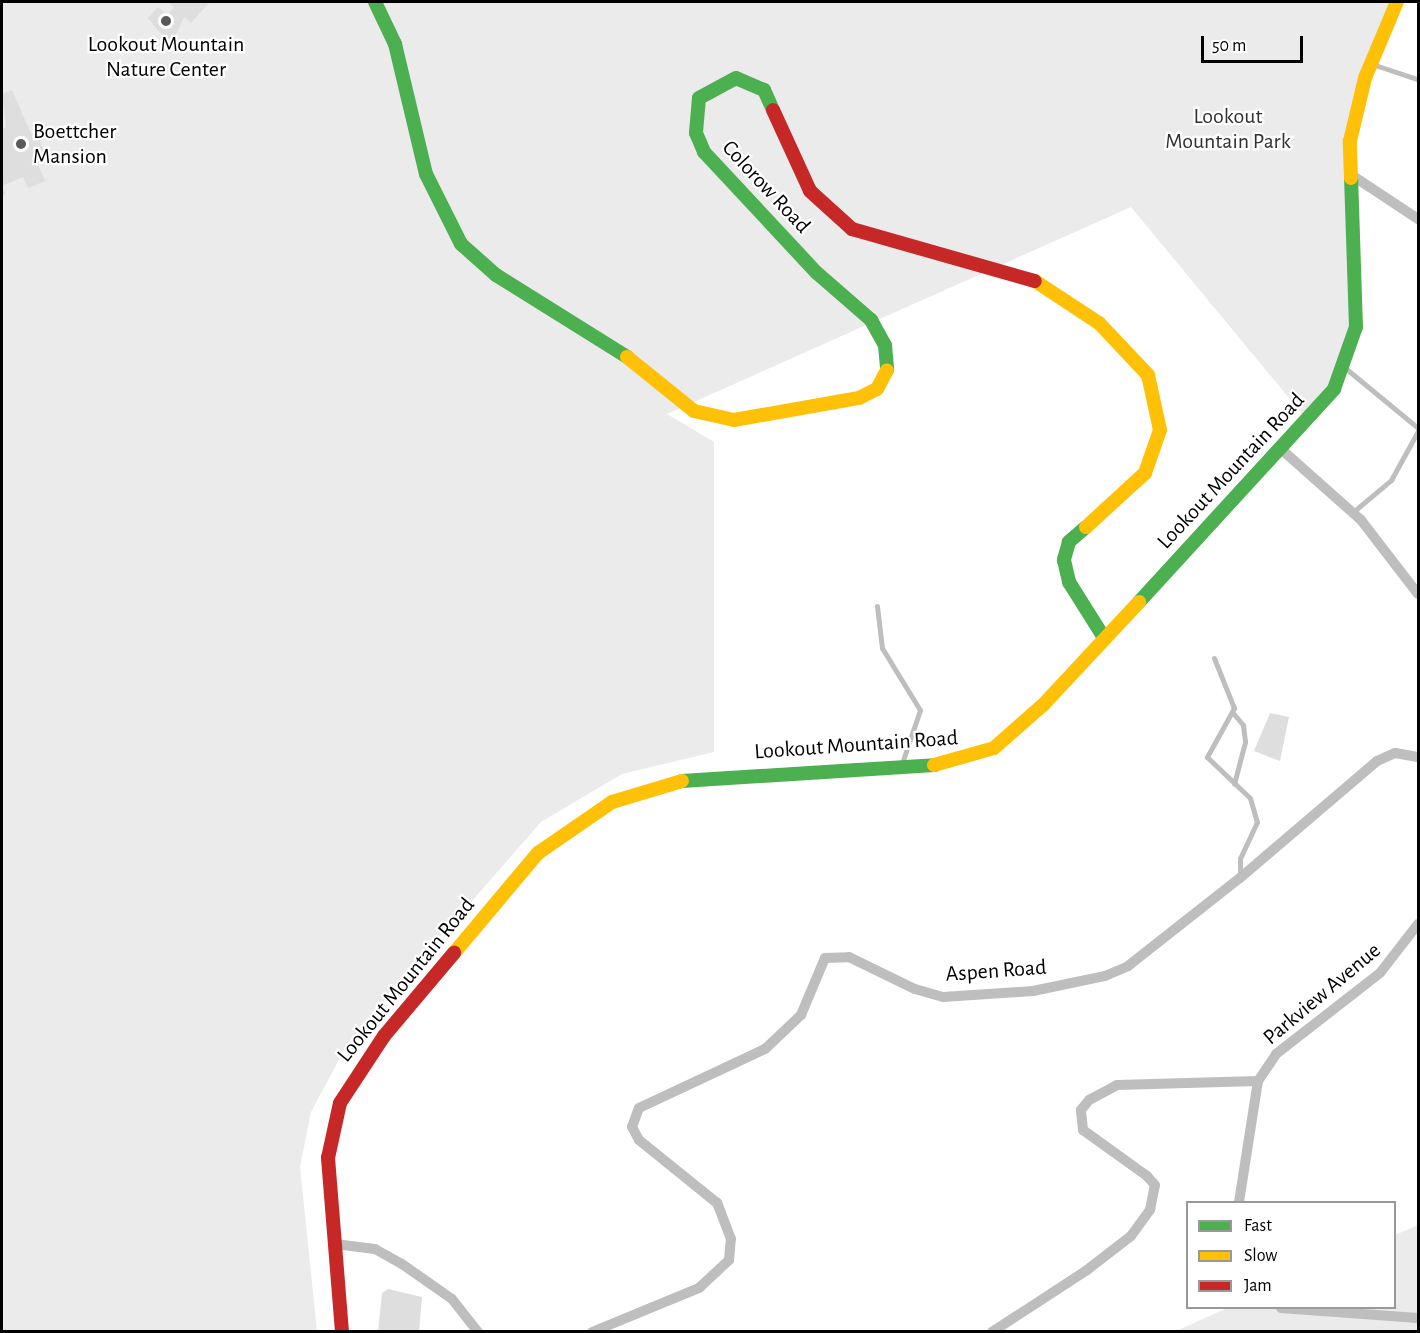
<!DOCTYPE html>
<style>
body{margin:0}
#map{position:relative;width:1420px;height:1333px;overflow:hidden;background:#fff;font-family:"Alegreya Sans",sans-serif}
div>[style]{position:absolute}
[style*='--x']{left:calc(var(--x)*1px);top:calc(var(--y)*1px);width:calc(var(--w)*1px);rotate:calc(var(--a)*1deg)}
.green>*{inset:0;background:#ebebeb}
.building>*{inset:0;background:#dedede}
.lane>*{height:5px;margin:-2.5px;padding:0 2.5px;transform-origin:2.5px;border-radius:2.5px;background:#bebebe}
.street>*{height:10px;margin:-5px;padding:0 5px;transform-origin:5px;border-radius:5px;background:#bebebe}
.fast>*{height:14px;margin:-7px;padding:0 7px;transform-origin:7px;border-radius:7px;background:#4caf50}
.slow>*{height:14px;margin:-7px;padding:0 7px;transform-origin:7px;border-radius:7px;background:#ffc107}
.jam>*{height:14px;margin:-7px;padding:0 7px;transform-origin:7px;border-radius:7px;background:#c62828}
.dots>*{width:16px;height:16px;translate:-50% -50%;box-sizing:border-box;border:3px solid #fff;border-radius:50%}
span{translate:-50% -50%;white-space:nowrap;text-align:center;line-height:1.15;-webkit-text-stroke:4.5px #fff;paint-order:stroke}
.poi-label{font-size:22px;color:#000}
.left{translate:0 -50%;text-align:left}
.park-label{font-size:22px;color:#313131}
.street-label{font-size:22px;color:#000}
.frame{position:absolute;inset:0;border:3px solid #000;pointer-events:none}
.legend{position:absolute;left:1186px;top:1201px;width:210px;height:108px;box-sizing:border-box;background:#fff;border:2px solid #999;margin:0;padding:8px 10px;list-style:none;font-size:18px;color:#000}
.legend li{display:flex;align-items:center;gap:12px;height:30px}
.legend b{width:30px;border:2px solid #999}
.scale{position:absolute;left:1201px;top:36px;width:102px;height:27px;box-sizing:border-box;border:3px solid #000;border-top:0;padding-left:8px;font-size:18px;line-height:21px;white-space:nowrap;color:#000;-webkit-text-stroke:4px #fff;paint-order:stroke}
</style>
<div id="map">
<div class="green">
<i style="clip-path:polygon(2px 2px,1395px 2px,1353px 123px,1352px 325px,1335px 379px,1308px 421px,1131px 207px,667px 414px,714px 442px,714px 752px,622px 774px,541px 822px,348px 1043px,311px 1112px,300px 1167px,317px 1331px,2px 1332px)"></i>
<i style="clip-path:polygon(1418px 1225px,1418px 1331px,1174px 1332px,1227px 1308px,1394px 1308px,1395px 1235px)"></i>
</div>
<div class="building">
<i style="clip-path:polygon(168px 2px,210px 2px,191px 23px,184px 17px,175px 38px,165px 39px,148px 18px,158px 7px,167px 15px,174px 7px)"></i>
<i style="clip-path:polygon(12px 90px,33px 138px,38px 136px,44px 151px,34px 155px,45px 181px,28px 188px,23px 177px,2px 186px,6px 194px,2px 196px,2px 129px,6px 127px,2px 94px)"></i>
<i style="clip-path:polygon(1270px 713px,1289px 717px,1280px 761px,1254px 751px)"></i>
<i style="clip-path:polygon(388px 1289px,422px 1297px,419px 1332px,378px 1332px,382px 1293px)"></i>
</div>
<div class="lane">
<i style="--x:1372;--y:64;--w:47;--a:18.4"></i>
<i style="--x:1344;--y:367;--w:96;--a:39.5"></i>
<i style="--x:1353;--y:512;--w:50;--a:-40.1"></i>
<i style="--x:1391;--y:480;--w:56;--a:-61.1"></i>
<i style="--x:877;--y:606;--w:42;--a:83.2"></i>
<i style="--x:882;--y:648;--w:73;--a:58.5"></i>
<i style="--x:920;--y:710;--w:59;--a:108.7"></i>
<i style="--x:1214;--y:658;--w:54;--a:68.2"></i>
<i style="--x:1234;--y:708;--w:56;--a:118.9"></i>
<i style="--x:1207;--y:757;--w:59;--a:43.6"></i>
<i style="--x:1250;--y:798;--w:25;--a:74"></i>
<i style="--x:1257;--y:822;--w:40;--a:115"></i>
<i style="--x:1240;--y:858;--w:18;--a:90"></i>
<i style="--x:1233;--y:713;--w:16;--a:50"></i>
<i style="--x:1243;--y:725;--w:17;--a:83"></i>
<i style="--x:1245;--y:742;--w:43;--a:104.7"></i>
</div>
<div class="street">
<i style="--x:1350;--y:174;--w:82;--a:33.5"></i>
<i style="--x:1281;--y:449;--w:107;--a:41.6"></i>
<i style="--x:1361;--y:520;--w:93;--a:52.4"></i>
<i style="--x:1239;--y:1202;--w:122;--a:-81.1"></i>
<i style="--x:1258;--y:1081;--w:32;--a:-56"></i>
<i style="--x:1276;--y:1054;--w:132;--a:-37.9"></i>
<i style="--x:1380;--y:973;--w:62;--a:-52.2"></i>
<i style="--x:335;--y:1244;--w:40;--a:7.1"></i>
<i style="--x:375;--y:1249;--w:31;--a:29"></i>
<i style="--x:402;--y:1264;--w:61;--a:35"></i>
<i style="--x:452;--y:1299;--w:42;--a:51.8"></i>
<i style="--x:1281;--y:1308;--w:137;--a:4.2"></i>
<i style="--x:592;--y:1332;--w:116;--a:-22.4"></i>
<i style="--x:699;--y:1288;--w:41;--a:-43"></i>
<i style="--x:729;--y:1260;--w:21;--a:-85"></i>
<i style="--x:731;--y:1239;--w:39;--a:-111"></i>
<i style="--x:717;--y:1203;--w:100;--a:-141.1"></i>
<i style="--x:639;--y:1140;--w:15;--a:-118"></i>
<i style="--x:632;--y:1127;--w:20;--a:-70"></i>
<i style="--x:639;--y:1108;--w:139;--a:-25.1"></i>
<i style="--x:765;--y:1049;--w:50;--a:-43.4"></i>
<i style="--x:801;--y:1015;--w:62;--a:-67.2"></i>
<i style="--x:825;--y:958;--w:24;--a:-2"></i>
<i style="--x:849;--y:957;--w:73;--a:25.9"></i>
<i style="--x:915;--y:989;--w:29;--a:16"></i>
<i style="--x:943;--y:997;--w:90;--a:-3.8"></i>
<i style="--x:1033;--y:991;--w:74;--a:-11.8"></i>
<i style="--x:1105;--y:976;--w:25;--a:-23"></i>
<i style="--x:1128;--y:966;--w:142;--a:-38.2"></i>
<i style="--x:1240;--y:878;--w:180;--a:-40.5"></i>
<i style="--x:1377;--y:761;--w:20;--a:-24"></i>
<i style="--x:1395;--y:753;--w:23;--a:10"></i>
<i style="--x:992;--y:1332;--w:113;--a:-33.1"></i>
<i style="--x:1087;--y:1270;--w:56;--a:-37.7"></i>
<i style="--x:1131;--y:1236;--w:32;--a:-54"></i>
<i style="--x:1150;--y:1210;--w:25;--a:-79"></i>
<i style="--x:1155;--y:1185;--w:12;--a:-132"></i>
<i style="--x:1147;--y:1176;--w:79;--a:-144.3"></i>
<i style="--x:1083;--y:1130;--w:20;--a:-96"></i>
<i style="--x:1081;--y:1110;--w:13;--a:-51"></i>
<i style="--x:1089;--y:1100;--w:32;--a:-28"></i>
<i style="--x:1117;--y:1085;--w:141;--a:-1.6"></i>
</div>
<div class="fast">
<i style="--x:375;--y:2;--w:47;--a:64.5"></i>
<i style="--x:395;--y:44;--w:134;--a:76.6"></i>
<i style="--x:426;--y:174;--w:78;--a:63.4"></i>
<i style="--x:461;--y:244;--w:47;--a:41.5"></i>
<i style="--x:496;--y:275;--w:155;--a:32"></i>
<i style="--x:773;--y:110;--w:22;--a:-114"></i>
<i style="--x:764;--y:90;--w:30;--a:-157"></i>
<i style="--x:736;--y:78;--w:42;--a:151.6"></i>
<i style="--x:699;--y:98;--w:35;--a:95"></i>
<i style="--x:696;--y:133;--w:21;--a:67"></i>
<i style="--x:704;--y:152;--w:166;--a:47"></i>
<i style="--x:817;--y:273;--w:72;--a:41"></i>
<i style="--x:871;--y:320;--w:29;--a:61"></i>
<i style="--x:885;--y:345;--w:25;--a:85"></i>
<i style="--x:1086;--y:527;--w:23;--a:139"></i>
<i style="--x:1069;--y:542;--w:19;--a:106"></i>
<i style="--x:1064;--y:560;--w:23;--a:77"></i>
<i style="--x:1069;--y:582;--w:64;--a:57.8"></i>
<i style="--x:1139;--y:602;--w:289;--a:-47.5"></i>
<i style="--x:1334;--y:389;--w:66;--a:-70.5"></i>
<i style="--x:1356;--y:327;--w:149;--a:-91.9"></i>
<i style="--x:682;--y:781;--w:253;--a:-3.6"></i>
</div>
<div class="slow">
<i style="--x:1351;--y:178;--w:37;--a:-92"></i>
<i style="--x:1350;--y:141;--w:65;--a:-76.6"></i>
<i style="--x:1365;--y:78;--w:82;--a:-67.2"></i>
<i style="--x:1035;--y:281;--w:77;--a:33.3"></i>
<i style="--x:1099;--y:323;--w:71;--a:46.7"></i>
<i style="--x:1148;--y:375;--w:56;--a:77.7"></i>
<i style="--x:1160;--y:430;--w:46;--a:109.2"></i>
<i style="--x:1145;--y:473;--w:80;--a:137.5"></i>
<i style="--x:627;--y:357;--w:86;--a:38.9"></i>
<i style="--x:694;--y:411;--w:41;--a:12.7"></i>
<i style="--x:734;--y:420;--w:127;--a:-10"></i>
<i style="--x:859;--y:398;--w:20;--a:-27"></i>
<i style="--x:877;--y:389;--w:21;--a:-62"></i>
<i style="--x:934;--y:765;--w:62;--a:-15.8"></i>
<i style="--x:994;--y:748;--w:65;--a:-41.3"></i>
<i style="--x:1043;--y:705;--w:141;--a:-47"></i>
<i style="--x:454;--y:953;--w:131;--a:-50"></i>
<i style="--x:538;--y:853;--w:90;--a:-34.6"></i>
<i style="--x:612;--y:802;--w:73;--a:-16.7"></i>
</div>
<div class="jam">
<i style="--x:773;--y:110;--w:89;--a:65.4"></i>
<i style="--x:810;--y:191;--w:57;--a:42.1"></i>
<i style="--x:852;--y:229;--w:190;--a:15.9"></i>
<i style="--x:342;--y:1332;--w:175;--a:-94.6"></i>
<i style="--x:328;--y:1158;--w:56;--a:-77.7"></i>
<i style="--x:340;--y:1103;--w:80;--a:-56.7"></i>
<i style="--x:384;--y:1036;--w:109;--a:-49.9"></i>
</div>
<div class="dots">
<i style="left:166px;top:21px;background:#595959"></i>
<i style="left:21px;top:144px;background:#595959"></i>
</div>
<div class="poi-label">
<span style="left:166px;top:57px">Lookout Mountain<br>Nature Center</span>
<span class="left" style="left:33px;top:144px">Boettcher<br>Mansion</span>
</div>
<div class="park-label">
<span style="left:1228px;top:129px">Lookout<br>Mountain Park</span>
</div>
<div class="street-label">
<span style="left:766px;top:187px;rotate:47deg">Colorow Road</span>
<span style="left:1231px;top:471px;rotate:-47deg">Lookout Mountain Road</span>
<span style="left:856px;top:745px;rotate:-4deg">Lookout Mountain Road</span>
<span style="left:996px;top:971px;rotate:-4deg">Aspen Road</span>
<span style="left:406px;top:980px;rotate:-51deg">Lookout Mountain Road</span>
<span style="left:1322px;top:994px;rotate:-40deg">Parkview Avenue</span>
</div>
<div class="frame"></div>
<ul class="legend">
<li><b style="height:8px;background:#4caf50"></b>Fast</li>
<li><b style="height:8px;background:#ffc107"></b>Slow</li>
<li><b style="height:8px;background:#c62828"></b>Jam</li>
</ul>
<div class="scale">50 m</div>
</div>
